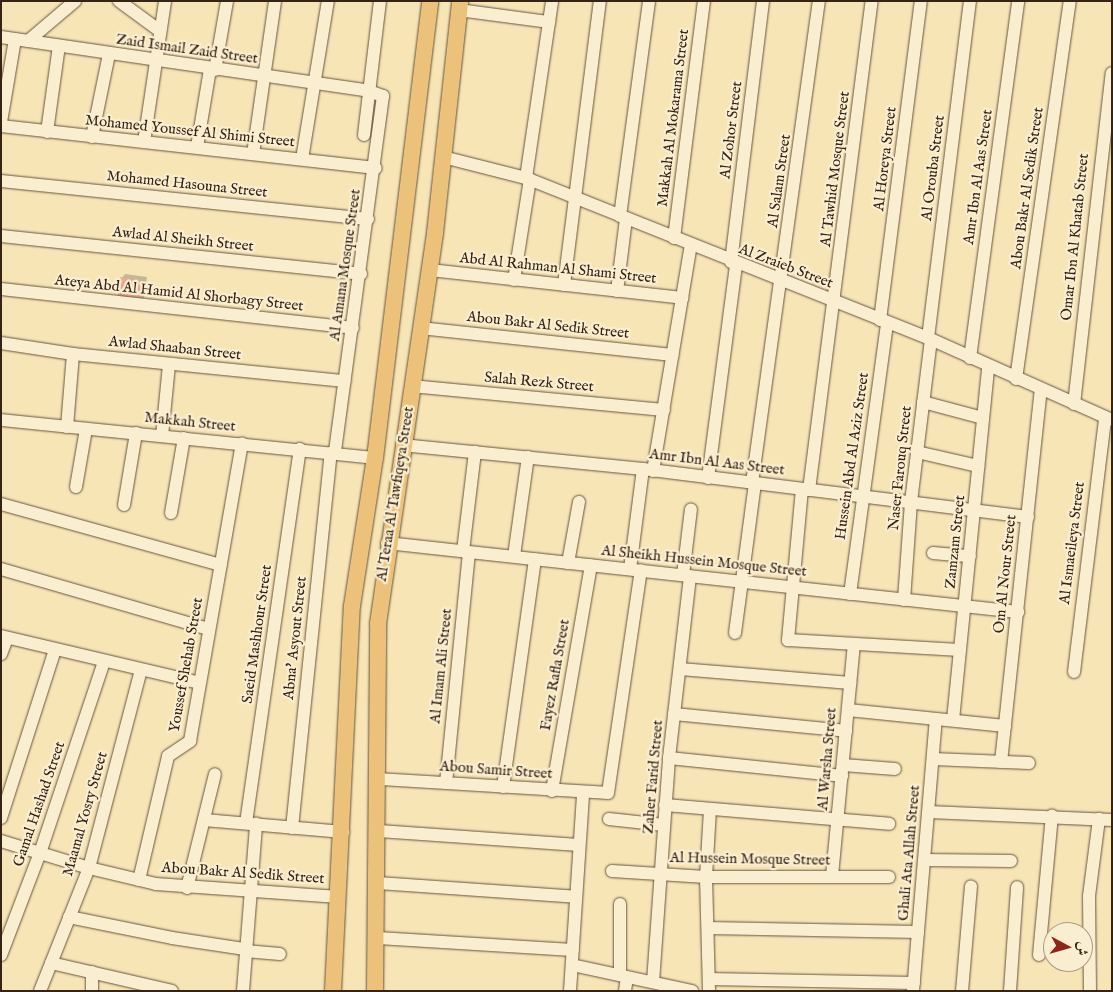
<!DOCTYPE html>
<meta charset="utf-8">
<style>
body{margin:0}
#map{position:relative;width:1113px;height:992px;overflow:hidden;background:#f7e5b6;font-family:"IM FELL English",Amiri,serif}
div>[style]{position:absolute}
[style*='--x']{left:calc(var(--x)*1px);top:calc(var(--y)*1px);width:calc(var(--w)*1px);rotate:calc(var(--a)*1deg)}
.shadow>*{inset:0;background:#0003}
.building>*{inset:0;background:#eaa993}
.roads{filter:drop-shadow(0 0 1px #66543f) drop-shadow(0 0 1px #66543f)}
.minor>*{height:12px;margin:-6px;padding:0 6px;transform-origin:6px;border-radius:6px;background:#faeed0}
.major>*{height:16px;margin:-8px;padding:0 8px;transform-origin:8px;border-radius:8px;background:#ecc27b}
span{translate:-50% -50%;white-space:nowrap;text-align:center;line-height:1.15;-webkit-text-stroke:4.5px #faeed0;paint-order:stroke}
.street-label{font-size:15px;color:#352317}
.frame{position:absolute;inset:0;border:2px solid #352317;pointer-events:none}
.north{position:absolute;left:1043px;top:922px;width:50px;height:50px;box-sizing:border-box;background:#faeed0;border:1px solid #ab9d86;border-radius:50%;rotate:96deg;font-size:14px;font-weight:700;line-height:20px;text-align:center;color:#352317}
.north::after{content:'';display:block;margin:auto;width:18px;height:22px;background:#8f2418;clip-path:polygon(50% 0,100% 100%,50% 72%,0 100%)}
</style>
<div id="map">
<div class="shadow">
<i style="clip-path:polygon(125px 274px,147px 277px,144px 298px,140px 302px,122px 278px)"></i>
</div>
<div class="building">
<i style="clip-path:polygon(120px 277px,144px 281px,141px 303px,117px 300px)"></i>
</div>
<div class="roads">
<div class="minor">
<i style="--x:119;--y:1;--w:51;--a:36.2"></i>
<i style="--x:459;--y:10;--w:91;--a:7.6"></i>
<i style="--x:1;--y:37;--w:372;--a:8.3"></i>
<i style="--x:369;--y:91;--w:15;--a:20"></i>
<i style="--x:383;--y:96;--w:360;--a:97.7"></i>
<i style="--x:28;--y:41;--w:62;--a:-40.4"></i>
<i style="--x:215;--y:70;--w:70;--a:-80.1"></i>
<i style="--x:1;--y:122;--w:84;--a:-80.4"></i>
<i style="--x:1;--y:126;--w:377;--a:6.4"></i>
<i style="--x:47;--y:132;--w:87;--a:-82.1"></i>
<i style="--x:364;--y:135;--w:135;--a:-83.2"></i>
<i style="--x:92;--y:137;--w:85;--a:-78.4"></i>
<i style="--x:144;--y:142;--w:143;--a:-81.5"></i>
<i style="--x:197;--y:147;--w:79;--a:-80.5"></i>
<i style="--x:253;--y:154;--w:155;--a:-81.8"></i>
<i style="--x:443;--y:157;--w:86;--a:14.2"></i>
<i style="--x:526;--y:178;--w:433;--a:21.7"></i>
<i style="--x:928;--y:338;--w:201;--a:24"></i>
<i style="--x:302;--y:159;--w:160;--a:-80.7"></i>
<i style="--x:526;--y:178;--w:179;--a:-81.6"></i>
<i style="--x:1;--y:181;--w:369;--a:5.9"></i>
<i style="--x:620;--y:216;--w:217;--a:-82.3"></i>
<i style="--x:1;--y:236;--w:362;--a:6"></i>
<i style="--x:674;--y:238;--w:239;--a:-82.8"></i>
<i style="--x:731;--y:262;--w:263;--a:-83"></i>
<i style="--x:430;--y:270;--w:254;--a:6.3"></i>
<i style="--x:514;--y:280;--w:102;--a:-81"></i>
<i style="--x:564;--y:285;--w:286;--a:-82.8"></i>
<i style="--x:1;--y:289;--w:354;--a:6.3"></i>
<i style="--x:617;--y:291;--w:73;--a:-82.9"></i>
<i style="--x:880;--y:320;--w:322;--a:-82.7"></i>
<i style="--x:420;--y:328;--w:254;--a:6.1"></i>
<i style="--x:928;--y:338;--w:340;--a:-82.9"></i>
<i style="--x:1;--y:343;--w:73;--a:8.7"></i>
<i style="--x:73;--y:354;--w:273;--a:5.7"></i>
<i style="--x:970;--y:358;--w:360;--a:-82.3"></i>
<i style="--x:1016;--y:379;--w:382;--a:-81.9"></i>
<i style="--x:411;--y:386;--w:254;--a:5.4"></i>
<i style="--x:923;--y:402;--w:62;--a:14.9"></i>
<i style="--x:1074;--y:404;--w:333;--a:-83.5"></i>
<i style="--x:1;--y:420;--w:376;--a:5.8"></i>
<i style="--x:67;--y:427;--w:73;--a:-85.3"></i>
<i style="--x:162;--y:436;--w:72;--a:-84.4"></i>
<i style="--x:402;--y:445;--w:242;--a:5.7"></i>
<i style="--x:643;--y:469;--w:388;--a:7.1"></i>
<i style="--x:917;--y:452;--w:63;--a:12.9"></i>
<i style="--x:653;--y:471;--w:229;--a:-80.5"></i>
<i style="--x:708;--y:478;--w:216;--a:-82.5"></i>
<i style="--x:752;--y:483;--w:487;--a:-82.1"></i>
<i style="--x:76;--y:487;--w:59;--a:-80.2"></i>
<i style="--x:802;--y:489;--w:152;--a:95.3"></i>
<i style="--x:788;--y:640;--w:172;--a:3.3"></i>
<i style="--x:809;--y:490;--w:493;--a:-82.7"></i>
<i style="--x:1;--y:504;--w:228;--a:15.5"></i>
<i style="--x:124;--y:505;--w:73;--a:-80.5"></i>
<i style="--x:171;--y:513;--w:76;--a:-80.2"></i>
<i style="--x:387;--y:543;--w:635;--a:6.24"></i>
<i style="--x:463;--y:551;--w:100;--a:-83.1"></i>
<i style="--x:933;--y:553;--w:37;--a:5"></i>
<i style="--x:514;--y:556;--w:100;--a:-82"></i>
<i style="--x:568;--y:563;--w:62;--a:-79.8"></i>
<i style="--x:1;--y:569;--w:216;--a:16.1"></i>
<i style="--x:630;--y:569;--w:101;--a:-82.6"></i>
<i style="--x:683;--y:575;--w:66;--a:-83.1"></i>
<i style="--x:850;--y:594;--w:274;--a:-82.2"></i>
<i style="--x:904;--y:600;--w:98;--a:-85.9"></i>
<i style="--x:911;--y:502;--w:163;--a:-83"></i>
<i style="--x:735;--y:633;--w:151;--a:-82.4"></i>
<i style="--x:1;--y:636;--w:204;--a:13.3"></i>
<i style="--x:1;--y:654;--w:17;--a:-69"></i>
<i style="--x:680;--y:669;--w:171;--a:4.7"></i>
<i style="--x:1074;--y:672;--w:256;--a:-83"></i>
<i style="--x:848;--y:710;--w:158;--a:5.8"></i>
<i style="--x:674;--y:714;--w:173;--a:5.6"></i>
<i style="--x:953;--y:720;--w:355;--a:-84.3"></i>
<i style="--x:669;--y:758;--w:174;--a:5.9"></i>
<i style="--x:933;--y:759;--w:96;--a:2.4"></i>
<i style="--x:1001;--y:762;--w:374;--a:-83.9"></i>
<i style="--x:843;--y:765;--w:52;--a:4.4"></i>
<i style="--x:379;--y:779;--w:229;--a:3.5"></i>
<i style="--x:608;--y:793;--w:225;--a:-81.6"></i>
<i style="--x:446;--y:783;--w:232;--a:-84.3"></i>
<i style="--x:503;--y:787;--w:230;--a:-82"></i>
<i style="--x:552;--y:791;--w:229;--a:-80.2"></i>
<i style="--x:665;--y:805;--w:225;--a:4.8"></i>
<i style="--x:929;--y:812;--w:183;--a:2.5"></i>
<i style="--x:1;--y:818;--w:176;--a:-72.2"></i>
<i style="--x:609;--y:819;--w:55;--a:6.2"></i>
<i style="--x:204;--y:820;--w:140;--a:4.9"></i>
<i style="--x:246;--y:823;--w:378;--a:-81.8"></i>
<i style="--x:292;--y:828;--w:377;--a:-84.1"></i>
<i style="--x:379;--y:831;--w:200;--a:4"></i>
<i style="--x:1;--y:841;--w:92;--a:17.1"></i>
<i style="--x:89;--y:868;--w:69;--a:13.4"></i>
<i style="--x:156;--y:884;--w:183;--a:4.1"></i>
<i style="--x:925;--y:860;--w:86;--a:0.7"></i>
<i style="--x:612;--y:871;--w:94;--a:3.7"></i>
<i style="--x:706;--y:877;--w:183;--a:0"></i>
<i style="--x:832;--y:876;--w:232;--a:-84.6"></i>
<i style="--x:139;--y:880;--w:127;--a:-76.8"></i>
<i style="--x:168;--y:756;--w:27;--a:-34"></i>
<i style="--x:190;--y:741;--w:302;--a:-80.1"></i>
<i style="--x:378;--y:883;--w:198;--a:4"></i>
<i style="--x:187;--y:888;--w:117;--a:-76.2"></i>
<i style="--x:69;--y:917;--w:105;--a:11.5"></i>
<i style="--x:172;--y:938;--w:74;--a:8.6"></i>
<i style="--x:708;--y:928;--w:210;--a:1.1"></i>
<i style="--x:378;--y:938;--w:195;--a:3.5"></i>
<i style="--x:245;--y:951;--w:35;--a:5"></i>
<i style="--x:1;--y:955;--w:109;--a:-69.1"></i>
<i style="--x:40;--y:853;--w:201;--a:-71.5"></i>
<i style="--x:1039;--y:955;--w:140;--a:-84.7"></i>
<i style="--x:51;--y:963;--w:124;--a:13"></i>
<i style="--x:572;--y:965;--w:123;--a:12.2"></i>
<i style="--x:92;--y:972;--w:19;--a:90"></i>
<i style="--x:620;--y:975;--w:71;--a:-90"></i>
<i style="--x:709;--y:979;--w:205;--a:1.1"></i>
<i style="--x:653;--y:982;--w:225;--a:-85.9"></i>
<i style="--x:669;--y:758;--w:183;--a:-83.4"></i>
<i style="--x:40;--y:991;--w:132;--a:-68.3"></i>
<i style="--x:89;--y:868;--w:205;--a:-75.3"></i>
<i style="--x:243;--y:991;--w:168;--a:-85.5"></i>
<i style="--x:570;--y:991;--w:198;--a:-86.2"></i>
<i style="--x:625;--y:991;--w:14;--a:-82"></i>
<i style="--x:709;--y:991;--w:114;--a:-91.5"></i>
<i style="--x:706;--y:877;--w:68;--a:-86.6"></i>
<i style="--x:913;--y:991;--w:273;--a:-85.2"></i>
<i style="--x:962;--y:991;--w:105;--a:-85.1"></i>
<i style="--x:1010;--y:991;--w:104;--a:-86.1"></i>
<i style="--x:1090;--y:991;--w:95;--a:-90.6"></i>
<i style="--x:1089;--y:896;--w:78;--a:-82.6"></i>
</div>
<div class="major">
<i style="--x:333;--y:991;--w:385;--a:-87.2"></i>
<i style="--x:352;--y:606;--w:150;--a:-81.2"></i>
<i style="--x:375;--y:458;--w:460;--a:-83.1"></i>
<i style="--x:375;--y:991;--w:367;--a:-89.5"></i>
<i style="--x:378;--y:624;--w:395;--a:-81.7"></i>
<i style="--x:435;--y:233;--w:233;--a:-83.8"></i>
</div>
</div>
<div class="street-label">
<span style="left:187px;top:49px;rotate:8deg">Zaid Ismail Zaid Street</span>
<span style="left:673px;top:118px;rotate:-83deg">Makkah Al Mokarama Street</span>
<span style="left:731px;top:130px;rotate:-83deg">Al Zohor Street</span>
<span style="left:190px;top:131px;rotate:6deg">Mohamed Youssef Al Shimi Street</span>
<span style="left:885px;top:159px;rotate:-83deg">Al Horeya Street</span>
<span style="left:933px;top:168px;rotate:-83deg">Al Orouba Street</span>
<span style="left:835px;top:169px;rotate:-83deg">Al Tawhid Mosque Street</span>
<span style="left:978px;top:177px;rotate:-82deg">Amr Ibn Al Aas Street</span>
<span style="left:779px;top:181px;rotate:-82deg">Al Salam Street</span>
<span style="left:187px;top:184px;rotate:6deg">Mohamed Hasouna Street</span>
<span style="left:1027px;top:188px;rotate:-82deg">Abou Bakr Al Sedik Street</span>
<span style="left:1075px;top:237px;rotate:-84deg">Omar Ibn Al Khatab Street</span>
<span style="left:183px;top:239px;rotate:6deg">Awlad Al Sheikh Street</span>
<span style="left:345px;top:265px;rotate:-82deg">Al Amana Mosque Street</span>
<span style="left:786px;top:266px;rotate:21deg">Al Zraieb Street</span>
<span style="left:558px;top:268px;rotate:6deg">Abd Al Rahman Al Shami Street</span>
<span style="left:179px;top:293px;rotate:6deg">Ateya Abd Al Hamid Al Shorbagy Street</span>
<span style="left:548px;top:325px;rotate:6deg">Abou Bakr Al Sedik Street</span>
<span style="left:175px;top:348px;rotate:6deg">Awlad Shaaban Street</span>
<span style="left:539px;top:382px;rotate:5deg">Salah Rezk Street</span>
<span style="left:190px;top:422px;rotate:6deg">Makkah Street</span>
<span style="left:852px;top:456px;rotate:-82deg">Hussein Abd Al Aziz Street</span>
<span style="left:717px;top:462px;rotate:7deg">Amr Ibn Al Aas Street</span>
<span style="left:900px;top:468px;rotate:-84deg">Naser Farouq Street</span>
<span style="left:395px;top:494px;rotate:-81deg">Al Teraa Al Tawfiqeya Street</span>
<span style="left:955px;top:542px;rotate:-84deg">Zamzam Street</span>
<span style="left:1072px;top:543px;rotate:-83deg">Al Ismaeileya Street</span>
<span style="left:704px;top:561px;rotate:6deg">Al Sheikh Hussein Mosque Street</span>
<span style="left:1005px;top:574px;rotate:-84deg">Om Al Nour Street</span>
<span style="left:257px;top:634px;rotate:-82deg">Saeid Mashhour Street</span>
<span style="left:295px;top:638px;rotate:-84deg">Abna' Asyout Street</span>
<span style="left:186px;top:665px;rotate:-80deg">Youssef Shehab Street</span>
<span style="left:441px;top:666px;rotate:-84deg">Al Imam Ali Street</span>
<span style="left:555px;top:675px;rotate:-80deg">Fayez Rafla Street</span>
<span style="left:827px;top:759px;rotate:-85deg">Al Warsha Street</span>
<span style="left:496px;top:770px;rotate:4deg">Abou Samir Street</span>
<span style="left:653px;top:777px;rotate:-85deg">Zaher Farid Street</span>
<span style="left:39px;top:804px;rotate:-71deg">Gamal Hashad Street</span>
<span style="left:85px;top:814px;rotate:-74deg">Maamal Yosry Street</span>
<span style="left:909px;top:853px;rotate:-85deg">Ghali Ata Allah Street</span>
<span style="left:750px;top:859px;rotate:1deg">Al Hussein Mosque Street</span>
<span style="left:243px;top:873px;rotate:4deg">Abou Bakr Al Sedik Street</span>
</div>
<div class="frame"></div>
<div class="north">ش</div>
</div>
